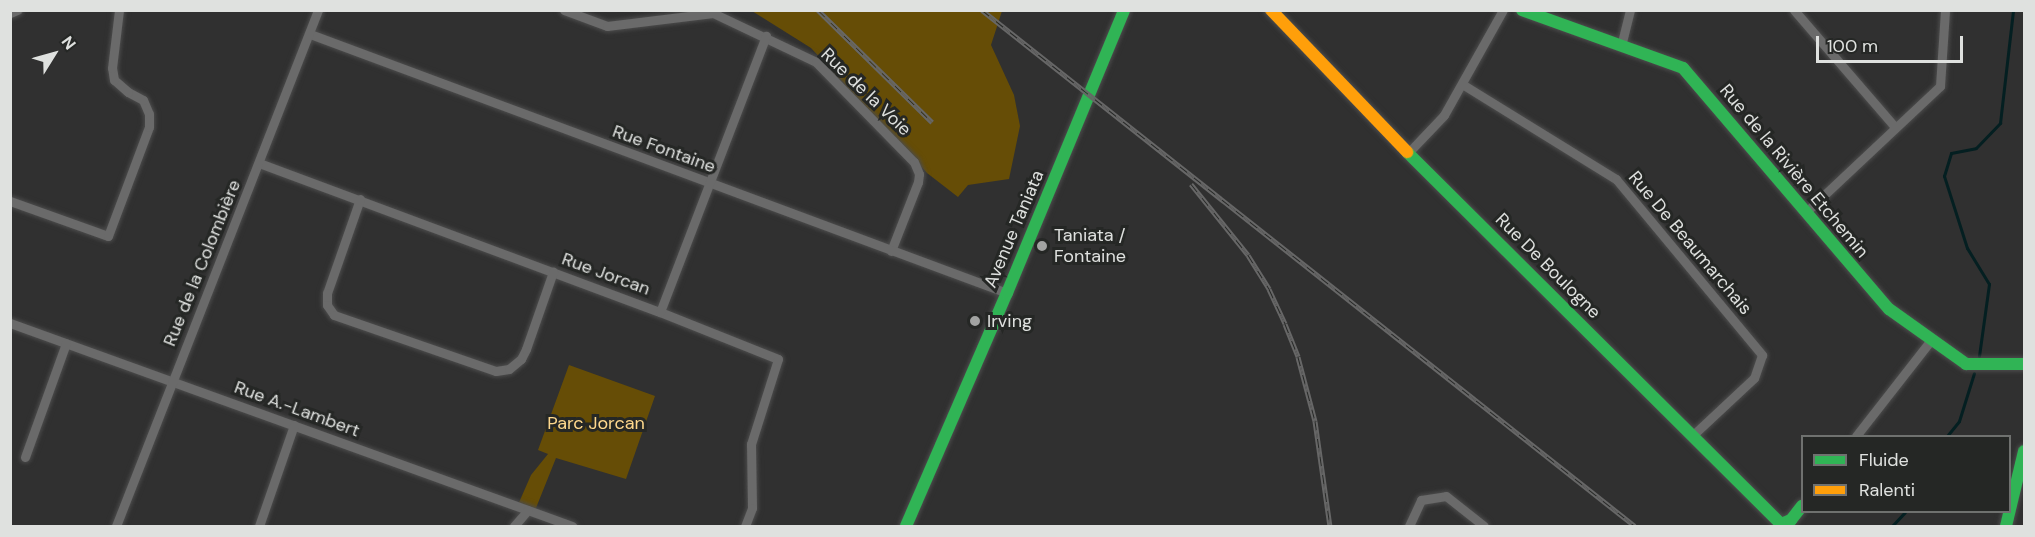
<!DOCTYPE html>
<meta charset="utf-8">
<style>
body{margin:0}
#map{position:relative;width:2035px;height:537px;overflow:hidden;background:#303030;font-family:"DM Sans",sans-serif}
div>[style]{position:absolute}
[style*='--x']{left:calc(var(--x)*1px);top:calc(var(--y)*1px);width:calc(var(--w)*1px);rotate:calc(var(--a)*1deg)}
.green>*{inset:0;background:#664d06}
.stream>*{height:3px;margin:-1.5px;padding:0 1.5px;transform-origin:1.5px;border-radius:1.5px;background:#041f21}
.roads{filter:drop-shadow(0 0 2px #4c4c4c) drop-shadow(0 0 2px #4c4c4c)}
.street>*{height:9px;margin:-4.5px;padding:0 4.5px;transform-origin:4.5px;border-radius:4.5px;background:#6a6a6a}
.fast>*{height:12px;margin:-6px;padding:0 6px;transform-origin:6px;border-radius:6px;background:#30b455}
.slow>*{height:12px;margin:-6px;padding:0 6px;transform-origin:6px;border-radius:6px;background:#ff9f0a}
.rail>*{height:5px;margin-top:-2.5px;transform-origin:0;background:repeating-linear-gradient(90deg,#252725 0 9px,#676767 0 18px);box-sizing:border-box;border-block:2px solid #676767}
.dots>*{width:16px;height:16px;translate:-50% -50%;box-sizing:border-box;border:3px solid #252725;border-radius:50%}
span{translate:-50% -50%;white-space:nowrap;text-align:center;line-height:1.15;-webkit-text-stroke:6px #252725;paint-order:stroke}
.street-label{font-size:18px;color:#dfe1df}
.poi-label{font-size:18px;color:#dfe1df}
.left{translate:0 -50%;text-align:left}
.park-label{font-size:18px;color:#fed88d}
.frame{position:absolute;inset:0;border:12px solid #dfe1df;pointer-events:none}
.legend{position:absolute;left:1801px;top:435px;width:210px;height:78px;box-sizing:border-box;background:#252725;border:2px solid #6f716f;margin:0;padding:8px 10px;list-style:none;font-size:18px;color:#dfe1df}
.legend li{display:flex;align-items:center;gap:12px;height:30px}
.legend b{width:30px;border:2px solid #6f716f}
.north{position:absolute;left:24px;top:24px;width:60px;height:60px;-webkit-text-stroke:4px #252725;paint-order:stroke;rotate:53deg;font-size:16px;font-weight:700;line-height:24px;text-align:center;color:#dfe1df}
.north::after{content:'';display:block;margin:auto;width:21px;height:27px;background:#dfe1df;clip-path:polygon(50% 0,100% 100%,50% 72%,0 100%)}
.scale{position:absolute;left:1816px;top:36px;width:147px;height:27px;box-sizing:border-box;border:3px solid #dfe1df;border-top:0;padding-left:8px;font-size:18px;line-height:21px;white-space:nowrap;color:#dfe1df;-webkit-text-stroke:4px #252725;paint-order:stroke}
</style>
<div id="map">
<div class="green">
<i style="clip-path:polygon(752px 11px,1002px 11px,991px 45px,1014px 95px,1020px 126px,1009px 179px,968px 185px,958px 197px,927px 173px,811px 48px)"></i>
<i style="clip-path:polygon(569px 365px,655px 396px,626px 479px,556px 458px,534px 513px,517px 507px,531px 475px,548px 454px,538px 450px)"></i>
</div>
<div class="stream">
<i style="--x:1979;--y:356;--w:73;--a:-82.1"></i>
<i style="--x:1989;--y:284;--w:42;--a:-121.4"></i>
<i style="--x:1967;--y:248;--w:76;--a:-107.7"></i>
<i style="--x:1944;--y:176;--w:24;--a:-73"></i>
<i style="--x:1951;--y:153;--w:25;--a:-11"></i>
<i style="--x:1976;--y:148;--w:35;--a:-46"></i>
<i style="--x:2000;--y:123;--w:114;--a:-83.4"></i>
<i style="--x:1947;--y:436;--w:19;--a:-51"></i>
<i style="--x:1959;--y:421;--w:50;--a:-72.6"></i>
<i style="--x:1892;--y:526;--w:19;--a:-47"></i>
</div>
<div class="roads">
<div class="street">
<i style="--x:564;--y:10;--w:46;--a:20.4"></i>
<i style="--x:607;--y:26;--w:107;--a:-7"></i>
<i style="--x:713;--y:13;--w:114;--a:25.4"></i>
<i style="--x:816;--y:62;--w:140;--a:45.6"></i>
<i style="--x:914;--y:162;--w:13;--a:67"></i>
<i style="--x:919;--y:174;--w:8;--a:97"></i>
<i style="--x:918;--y:182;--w:74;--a:111.4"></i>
<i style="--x:1794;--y:10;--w:155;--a:49.2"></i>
<i style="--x:10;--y:13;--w:8;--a:-23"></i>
<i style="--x:310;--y:34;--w:744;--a:20.38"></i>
<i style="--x:1621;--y:46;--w:37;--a:-76"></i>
<i style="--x:1462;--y:84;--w:181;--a:31.7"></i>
<i style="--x:1616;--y:179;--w:229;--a:50.3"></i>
<i style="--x:1762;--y:355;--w:24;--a:109"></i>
<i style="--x:1754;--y:378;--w:85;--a:136.9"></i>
<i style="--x:1408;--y:153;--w:52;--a:-46.5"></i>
<i style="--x:1444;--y:115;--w:120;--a:-60.7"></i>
<i style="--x:259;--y:163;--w:428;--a:20.4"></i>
<i style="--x:660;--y:312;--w:127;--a:21.7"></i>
<i style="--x:778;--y:359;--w:89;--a:107.6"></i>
<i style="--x:751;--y:444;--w:64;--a:89.1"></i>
<i style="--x:752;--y:508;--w:19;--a:111"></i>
<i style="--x:360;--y:199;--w:100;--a:109.3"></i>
<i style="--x:327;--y:293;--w:12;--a:90"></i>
<i style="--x:327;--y:305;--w:12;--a:55"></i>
<i style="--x:334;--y:315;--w:171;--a:19.1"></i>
<i style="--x:496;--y:371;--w:13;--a:-9"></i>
<i style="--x:509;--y:369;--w:16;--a:-40"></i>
<i style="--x:521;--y:359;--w:11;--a:-63"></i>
<i style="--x:526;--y:349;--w:82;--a:-70.7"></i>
<i style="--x:10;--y:201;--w:104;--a:19.7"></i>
<i style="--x:108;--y:236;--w:116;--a:-69.4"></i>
<i style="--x:149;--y:127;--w:13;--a:-90"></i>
<i style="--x:149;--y:114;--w:15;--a:-113"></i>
<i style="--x:143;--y:100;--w:17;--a:-152"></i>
<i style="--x:128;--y:92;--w:18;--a:-139"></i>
<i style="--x:114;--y:80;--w:12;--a:-99"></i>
<i style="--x:112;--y:68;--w:58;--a:-83.1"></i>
<i style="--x:1806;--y:212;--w:184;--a:-43.2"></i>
<i style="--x:1940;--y:86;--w:76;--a:-86.2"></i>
<i style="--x:660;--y:312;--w:296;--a:-69"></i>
<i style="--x:10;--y:323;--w:598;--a:19.86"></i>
<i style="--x:1856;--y:436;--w:122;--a:-52"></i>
<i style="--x:25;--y:457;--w:121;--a:-70.2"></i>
<i style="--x:116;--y:526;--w:554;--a:-68.62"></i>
<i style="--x:259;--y:526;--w:107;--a:-70.9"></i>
<i style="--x:514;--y:526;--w:21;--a:-49"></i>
<i style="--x:1409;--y:526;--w:29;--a:-65"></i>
<i style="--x:1421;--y:500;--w:25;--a:-9"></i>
<i style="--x:1446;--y:496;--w:48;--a:38.3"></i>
</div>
<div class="fast">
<i style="--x:1522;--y:10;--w:171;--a:19.8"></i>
<i style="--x:1683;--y:68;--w:317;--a:49.5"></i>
<i style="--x:1889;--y:309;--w:95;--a:35.5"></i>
<i style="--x:1966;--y:364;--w:58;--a:0"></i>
<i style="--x:1407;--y:152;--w:528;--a:44.85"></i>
<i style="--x:1781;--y:524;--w:11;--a:-22"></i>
<i style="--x:1791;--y:520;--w:18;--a:-52"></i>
<i style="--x:906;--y:526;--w:254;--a:-66.6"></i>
<i style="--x:1007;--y:293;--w:306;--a:-67.5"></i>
<i style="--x:2006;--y:526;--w:77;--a:-76.5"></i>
</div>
<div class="slow">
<i style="--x:1271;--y:10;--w:197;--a:46.2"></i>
</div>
</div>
<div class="rail">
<i style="--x:818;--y:10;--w:160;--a:44.5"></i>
<i style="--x:982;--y:10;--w:832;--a:38.32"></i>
<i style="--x:1191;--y:184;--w:91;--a:51.2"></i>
<i style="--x:1248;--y:255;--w:40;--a:58"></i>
<i style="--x:1269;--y:289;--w:38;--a:65"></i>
<i style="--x:1285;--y:324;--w:35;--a:68"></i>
<i style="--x:1298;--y:357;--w:66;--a:75.1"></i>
<i style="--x:1315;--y:421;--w:106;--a:81.9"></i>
</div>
<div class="dots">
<i style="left:1042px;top:246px;background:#a2a3a2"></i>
<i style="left:975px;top:321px;background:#a2a3a2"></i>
</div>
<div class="street-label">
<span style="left:866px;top:92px;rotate:44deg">Rue de la Voie</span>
<span style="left:664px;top:149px;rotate:20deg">Rue Fontaine</span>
<span style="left:1794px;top:171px;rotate:50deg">Rue de la Rivière Etchemin</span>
<span style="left:1014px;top:229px;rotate:-67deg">Avenue Taniata</span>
<span style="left:1690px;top:243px;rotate:50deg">Rue De Beaumarchais</span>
<span style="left:202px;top:263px;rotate:-68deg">Rue de la Colombière</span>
<span style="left:1548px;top:266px;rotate:45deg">Rue De Boulogne</span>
<span style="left:606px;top:274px;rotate:20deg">Rue Jorcan</span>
<span style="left:297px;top:409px;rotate:20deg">Rue A.-Lambert</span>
</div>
<div class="poi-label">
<span class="left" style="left:1054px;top:246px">Taniata /<br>Fontaine</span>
<span class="left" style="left:987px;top:321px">Irving</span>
</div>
<div class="park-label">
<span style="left:596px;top:423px">Parc Jorcan</span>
</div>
<div class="frame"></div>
<ul class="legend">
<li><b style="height:8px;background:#30b455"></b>Fluide</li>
<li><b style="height:8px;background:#ff9f0a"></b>Ralenti</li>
</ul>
<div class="north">N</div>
<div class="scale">100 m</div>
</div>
